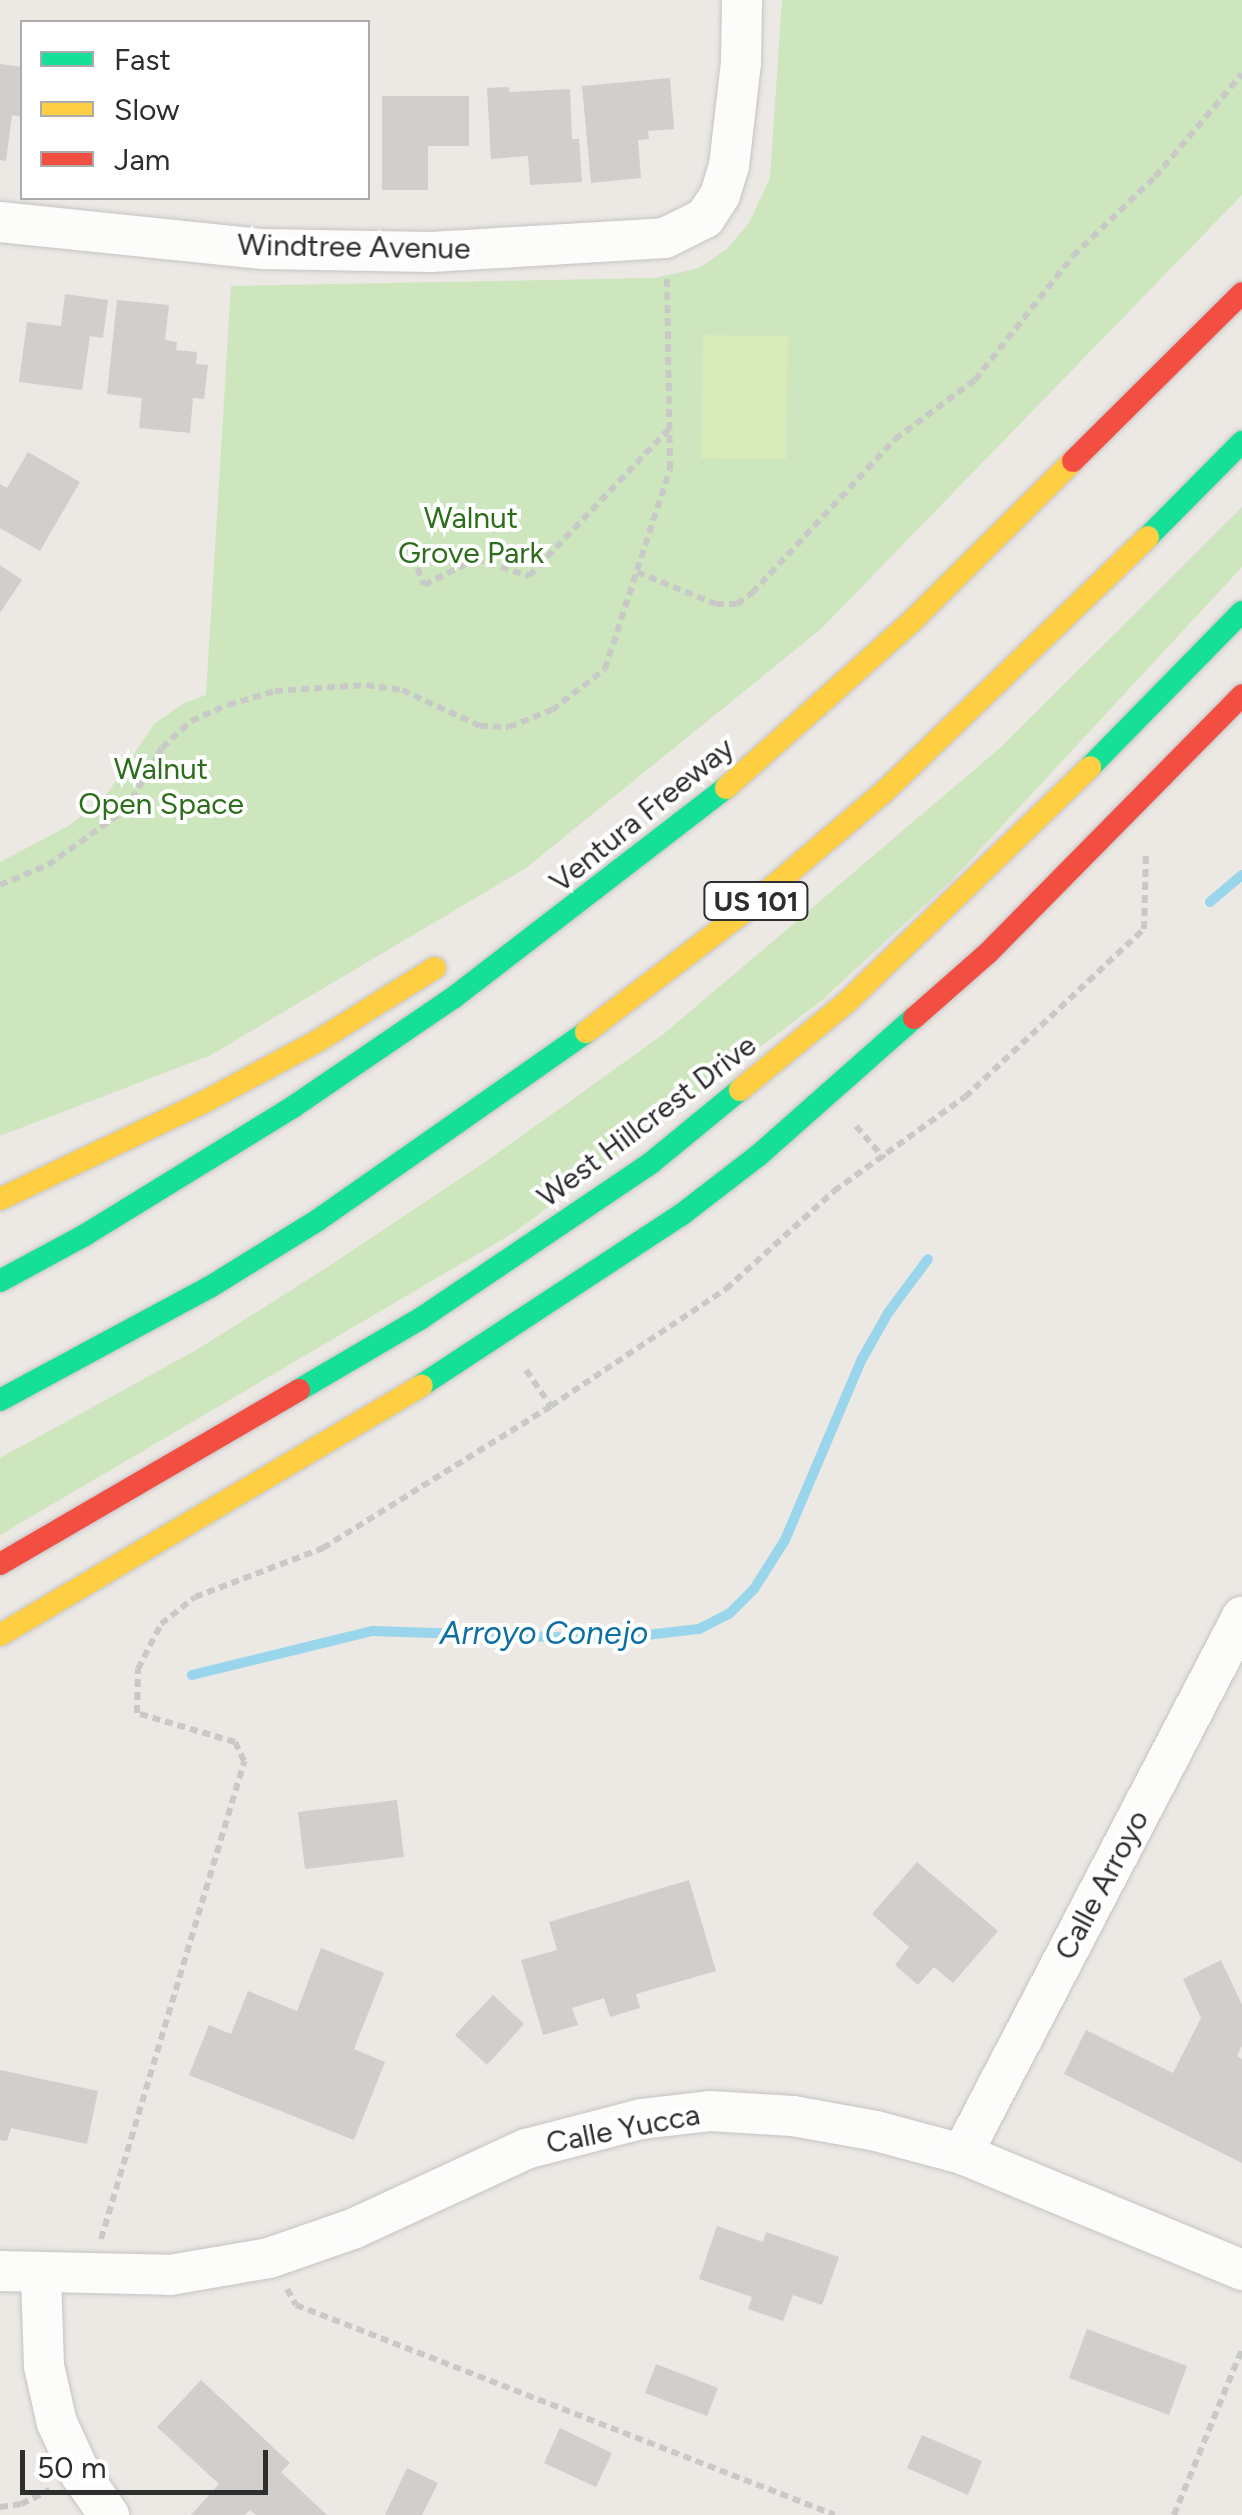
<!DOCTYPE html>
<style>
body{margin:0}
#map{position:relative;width:1242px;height:2515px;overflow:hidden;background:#ece8e4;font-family:Figtree,sans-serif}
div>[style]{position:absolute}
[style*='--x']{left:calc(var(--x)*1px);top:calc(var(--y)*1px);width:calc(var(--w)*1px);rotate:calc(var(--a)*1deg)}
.green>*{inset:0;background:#cee6be}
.pitch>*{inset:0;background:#d9eabb}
.stream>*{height:10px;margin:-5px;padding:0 5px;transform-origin:5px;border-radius:5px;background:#99d6ec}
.building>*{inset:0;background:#d1cecb}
.path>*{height:6px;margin-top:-3px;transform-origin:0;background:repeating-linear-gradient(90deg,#c9c9c8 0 8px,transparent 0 13px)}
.roads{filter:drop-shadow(0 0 2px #c5c4c5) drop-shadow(0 0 2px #c5c4c5)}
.street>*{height:40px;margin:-20px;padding:0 20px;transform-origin:20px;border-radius:20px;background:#fcfcfb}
.fast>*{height:22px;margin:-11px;padding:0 11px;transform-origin:11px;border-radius:11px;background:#16e098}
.slow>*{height:22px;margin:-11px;padding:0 11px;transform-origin:11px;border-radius:11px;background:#ffcf43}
.jam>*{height:22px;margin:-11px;padding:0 11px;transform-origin:11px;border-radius:11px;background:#f24e42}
span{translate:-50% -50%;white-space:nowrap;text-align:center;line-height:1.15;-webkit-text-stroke:8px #fff;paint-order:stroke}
.shield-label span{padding:2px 8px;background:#fff;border:2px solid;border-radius:8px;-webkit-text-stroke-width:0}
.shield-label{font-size:28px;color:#2e2e2e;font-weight:700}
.street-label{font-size:30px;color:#2e2e2e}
.park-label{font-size:30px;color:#2c6e1b}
.water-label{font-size:32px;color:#0d6fa3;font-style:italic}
.legend{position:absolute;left:20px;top:20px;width:350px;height:180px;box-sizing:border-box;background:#fff;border:2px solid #ababab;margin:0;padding:12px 18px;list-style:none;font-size:30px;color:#2e2e2e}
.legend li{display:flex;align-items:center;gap:20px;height:50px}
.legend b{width:50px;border:2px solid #ababab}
.scale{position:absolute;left:20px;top:2450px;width:248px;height:45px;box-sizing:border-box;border:5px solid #2e2e2e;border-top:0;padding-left:12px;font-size:30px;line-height:35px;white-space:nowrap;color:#2e2e2e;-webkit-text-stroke:8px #fff;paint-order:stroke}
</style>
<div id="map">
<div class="green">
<i style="clip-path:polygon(782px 0,1242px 0,1242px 195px,821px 629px,526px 868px,211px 1055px,0 1136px,0 862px,70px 825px,107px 794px,154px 724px,184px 703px,206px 695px,231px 286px,655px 278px,699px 268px,728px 248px,749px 223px,770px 178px)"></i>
<i style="clip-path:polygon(1242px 507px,1242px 567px,952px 880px,821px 1001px,515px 1232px,0 1535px,0 1458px,198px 1349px,323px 1270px,485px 1162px,665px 1033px,1001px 747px)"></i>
</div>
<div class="pitch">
<i style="clip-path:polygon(703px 335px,788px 336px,786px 459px,701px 458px)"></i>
</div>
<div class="stream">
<i style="--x:1210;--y:902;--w:42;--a:-40.2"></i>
<i style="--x:192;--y:1675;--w:186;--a:-13.7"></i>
<i style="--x:373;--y:1631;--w:239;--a:1.9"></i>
<i style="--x:612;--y:1639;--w:88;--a:-6.6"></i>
<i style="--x:699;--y:1629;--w:34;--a:-27"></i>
<i style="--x:729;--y:1614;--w:35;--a:-45"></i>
<i style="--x:754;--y:1589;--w:58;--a:-57.7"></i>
<i style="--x:785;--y:1540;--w:197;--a:-67"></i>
<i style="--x:862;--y:1359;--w:53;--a:-60.5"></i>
<i style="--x:888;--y:1313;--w:67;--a:-53.5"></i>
</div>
<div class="building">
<i style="clip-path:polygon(0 64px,22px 67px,22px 117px,12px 115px,6px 161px,0 160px)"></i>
<i style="clip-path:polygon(670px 78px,674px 129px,648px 131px,649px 139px,638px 140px,641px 178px,591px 183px,582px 86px)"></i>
<i style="clip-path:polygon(508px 87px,510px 92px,570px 89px,572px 139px,579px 139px,582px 182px,530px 185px,528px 156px,491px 159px,487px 88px)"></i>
<i style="clip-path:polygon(382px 96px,469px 96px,469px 146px,428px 146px,428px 190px,382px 190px)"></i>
<i style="clip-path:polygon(65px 294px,108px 300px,103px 338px,90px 336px,82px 390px,19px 382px,27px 322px,61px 326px)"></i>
<i style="clip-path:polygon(117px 300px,169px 305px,165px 340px,177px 342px,176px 350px,197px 352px,196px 364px,208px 365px,204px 399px,193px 398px,190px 433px,139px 428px,142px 398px,107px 394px)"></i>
<i style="clip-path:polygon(28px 452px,80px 482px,40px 551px,0 528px,0 484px,7px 488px)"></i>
<i style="clip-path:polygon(0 565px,22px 580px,0 613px)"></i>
<i style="clip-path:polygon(397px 1800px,404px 1857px,305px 1869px,298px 1812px)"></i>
<i style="clip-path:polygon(917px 1862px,998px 1931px,953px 1983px,934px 1967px,918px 1985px,895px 1965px,909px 1947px,872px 1914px)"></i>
<i style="clip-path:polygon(689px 1880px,716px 1971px,636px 1994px,640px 2008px,610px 2017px,604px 1998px,572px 2008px,578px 2025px,543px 2035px,521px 1960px,557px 1950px,549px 1922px)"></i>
<i style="clip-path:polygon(321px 1948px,384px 1973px,354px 2049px,385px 2062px,354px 2140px,189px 2075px,209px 2025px,231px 2034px,248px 1991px,297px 2011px)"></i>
<i style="clip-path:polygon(1221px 1960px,1242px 2005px,1242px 2046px,1237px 2056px,1242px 2059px,1242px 2163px,1064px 2074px,1086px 2030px,1173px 2073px,1201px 2018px,1183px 1979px)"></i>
<i style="clip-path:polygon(493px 1995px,524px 2024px,487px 2065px,455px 2035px)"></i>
<i style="clip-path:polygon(0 2070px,98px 2091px,87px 2144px,11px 2128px,7px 2141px,0 2140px)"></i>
<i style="clip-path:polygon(717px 2226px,763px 2242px,766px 2232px,839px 2257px,822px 2305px,793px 2295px,783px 2321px,748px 2309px,752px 2297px,699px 2279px)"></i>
<i style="clip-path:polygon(1087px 2329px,1187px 2366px,1169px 2415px,1069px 2378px)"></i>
<i style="clip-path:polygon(656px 2364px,718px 2388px,707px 2416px,645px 2393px)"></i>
<i style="clip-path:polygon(201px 2380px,290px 2463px,281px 2472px,327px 2515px,256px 2515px,250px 2510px,245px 2515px,191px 2515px,219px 2484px,157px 2427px)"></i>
<i style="clip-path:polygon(560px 2428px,612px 2453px,596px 2487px,544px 2463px)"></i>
<i style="clip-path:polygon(922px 2435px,982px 2461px,968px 2495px,907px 2468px)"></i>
<i style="clip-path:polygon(407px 2468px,438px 2483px,422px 2515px,385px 2515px)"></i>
</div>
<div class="path">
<i style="--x:408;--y:544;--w:44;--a:68.7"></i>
<i style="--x:424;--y:585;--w:58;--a:-26.6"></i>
<i style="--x:476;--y:559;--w:56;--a:17.8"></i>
<i style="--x:529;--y:576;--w:204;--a:-46.4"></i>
<i style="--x:637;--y:572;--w:85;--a:22.1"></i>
<i style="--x:716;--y:604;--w:21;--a:0"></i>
<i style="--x:737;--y:604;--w:19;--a:-36"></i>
<i style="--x:752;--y:593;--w:210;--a:-47.1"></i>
<i style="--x:895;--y:439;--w:99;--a:-36.4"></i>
<i style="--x:975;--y:380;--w:158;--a:-51.7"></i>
<i style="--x:1073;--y:256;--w:114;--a:-43.9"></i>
<i style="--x:1155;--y:177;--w:135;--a:-49.8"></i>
<i style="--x:0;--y:885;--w:52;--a:-22.6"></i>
<i style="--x:48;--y:865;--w:95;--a:-35.5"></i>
<i style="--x:125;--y:810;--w:72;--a:-59.2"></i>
<i style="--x:162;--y:748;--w:40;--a:-43"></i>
<i style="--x:191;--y:721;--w:40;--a:-23.4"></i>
<i style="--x:228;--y:705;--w:49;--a:-16.6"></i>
<i style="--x:275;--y:691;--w:91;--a:-3.8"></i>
<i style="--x:366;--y:685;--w:36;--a:8"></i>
<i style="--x:402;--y:690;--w:86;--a:24.8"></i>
<i style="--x:480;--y:726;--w:29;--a:2"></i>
<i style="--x:509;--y:727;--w:46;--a:-21.6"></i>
<i style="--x:552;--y:710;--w:67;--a:-37.7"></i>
<i style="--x:605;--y:669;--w:210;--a:-72"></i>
<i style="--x:670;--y:469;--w:195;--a:-90.9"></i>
<i style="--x:856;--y:1126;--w:43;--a:48.8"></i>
<i style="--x:526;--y:1370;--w:44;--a:55.2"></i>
<i style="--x:101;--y:2239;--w:499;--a:-73.3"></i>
<i style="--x:244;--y:1761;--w:21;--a:-115"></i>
<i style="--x:235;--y:1742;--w:102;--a:-163.5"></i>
<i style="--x:137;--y:1713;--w:44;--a:-88.7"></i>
<i style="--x:138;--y:1669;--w:51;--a:-62.9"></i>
<i style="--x:161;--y:1624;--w:43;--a:-38.5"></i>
<i style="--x:195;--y:1597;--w:137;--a:-20.9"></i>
<i style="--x:323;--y:1548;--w:269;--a:-31.9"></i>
<i style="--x:551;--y:1406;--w:211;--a:-33.8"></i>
<i style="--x:726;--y:1289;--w:146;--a:-42.2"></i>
<i style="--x:834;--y:1191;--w:161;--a:-35.7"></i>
<i style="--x:965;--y:1097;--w:245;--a:-43.2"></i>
<i style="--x:1144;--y:929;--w:77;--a:-88.5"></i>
<i style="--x:287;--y:2289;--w:18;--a:61"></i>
<i style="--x:296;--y:2305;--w:578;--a:21.29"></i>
<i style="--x:0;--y:2507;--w:21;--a:-8"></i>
<i style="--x:21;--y:2504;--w:32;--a:-26"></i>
<i style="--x:1174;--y:2515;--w:179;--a:-67.7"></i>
</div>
<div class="roads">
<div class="street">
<i style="--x:0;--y:222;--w:264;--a:5.9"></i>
<i style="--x:263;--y:249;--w:168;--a:1"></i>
<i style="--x:431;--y:252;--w:234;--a:-3.4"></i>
<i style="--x:665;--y:238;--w:45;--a:-26.6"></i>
<i style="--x:705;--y:218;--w:27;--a:-57"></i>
<i style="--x:720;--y:195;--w:30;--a:-73"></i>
<i style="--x:729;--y:166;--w:104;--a:-83.4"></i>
<i style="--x:741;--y:63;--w:63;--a:-89.1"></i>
<i style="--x:962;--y:2154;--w:606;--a:-62.46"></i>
<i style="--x:0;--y:2271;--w:170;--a:1.3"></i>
<i style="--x:170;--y:2275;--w:100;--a:-9.7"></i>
<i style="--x:269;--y:2258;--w:91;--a:-19.2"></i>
<i style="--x:355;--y:2228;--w:188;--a:-24.8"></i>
<i style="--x:526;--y:2149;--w:119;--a:-14.6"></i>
<i style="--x:641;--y:2119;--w:69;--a:-6.6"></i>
<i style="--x:710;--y:2111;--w:83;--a:3.4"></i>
<i style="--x:793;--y:2116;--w:84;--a:10.2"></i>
<i style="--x:876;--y:2131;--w:89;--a:15"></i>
<i style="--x:962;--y:2154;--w:303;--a:22.5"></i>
<i style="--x:41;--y:2276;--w:90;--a:88.1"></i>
<i style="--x:44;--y:2366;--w:58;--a:77.2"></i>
<i style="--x:57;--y:2423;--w:57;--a:65.2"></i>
<i style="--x:81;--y:2475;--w:49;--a:55"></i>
</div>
<div class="fast">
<i style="--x:1148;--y:537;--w:134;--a:-45.3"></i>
<i style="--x:1090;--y:767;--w:217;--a:-45.6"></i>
<i style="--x:0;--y:1281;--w:97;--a:-28.4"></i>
<i style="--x:85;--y:1235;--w:244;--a:-31.6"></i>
<i style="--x:293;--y:1107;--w:194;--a:-34.3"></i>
<i style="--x:453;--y:998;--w:344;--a:-37.6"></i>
<i style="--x:422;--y:1385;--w:310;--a:-33.3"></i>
<i style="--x:681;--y:1215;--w:98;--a:-37.6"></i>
<i style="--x:759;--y:1155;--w:207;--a:-41.5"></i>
<i style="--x:299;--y:1390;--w:140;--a:-30.4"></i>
<i style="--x:420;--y:1319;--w:279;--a:-34"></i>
<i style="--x:651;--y:1163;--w:115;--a:-39.4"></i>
<i style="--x:0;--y:1400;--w:238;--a:-28.3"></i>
<i style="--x:210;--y:1287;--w:127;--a:-31.8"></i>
<i style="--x:318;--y:1220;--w:327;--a:-35"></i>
</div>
<div class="slow">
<i style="--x:726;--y:788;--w:251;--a:-41.9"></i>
<i style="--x:913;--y:620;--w:226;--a:-44.8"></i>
<i style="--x:586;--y:1032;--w:196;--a:-37.3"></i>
<i style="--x:742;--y:913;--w:189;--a:-40.5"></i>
<i style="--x:886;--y:790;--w:364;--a:-44"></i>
<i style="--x:740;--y:1090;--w:139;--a:-39.4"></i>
<i style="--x:847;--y:1002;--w:338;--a:-44"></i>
<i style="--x:0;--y:1199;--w:226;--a:-25.4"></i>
<i style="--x:204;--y:1102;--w:127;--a:-28.2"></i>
<i style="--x:316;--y:1042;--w:140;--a:-31.9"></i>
<i style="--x:0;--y:1635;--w:490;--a:-30.6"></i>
</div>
<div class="jam">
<i style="--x:1073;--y:461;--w:238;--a:-44.8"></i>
<i style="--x:914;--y:1018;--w:98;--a:-41.3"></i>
<i style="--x:988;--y:953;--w:362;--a:-45.4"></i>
<i style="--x:0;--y:1564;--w:346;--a:-30.2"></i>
</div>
</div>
<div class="shield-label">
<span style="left:756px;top:901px">US 101</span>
</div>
<div class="street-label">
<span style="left:354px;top:247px;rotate:1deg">Windtree Avenue</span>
<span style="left:642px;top:815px;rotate:-39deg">Ventura Freeway</span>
<span style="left:647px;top:1121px;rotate:-37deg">West Hillcrest Drive</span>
<span style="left:1102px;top:1885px;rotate:-62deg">Calle Arroyo</span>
<span style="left:623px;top:2129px;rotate:-11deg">Calle Yucca</span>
</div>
<div class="park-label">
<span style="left:471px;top:535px">Walnut<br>Grove Park</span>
<span style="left:161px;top:786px">Walnut<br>Open Space</span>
</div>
<div class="water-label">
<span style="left:544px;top:1633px">Arroyo Conejo</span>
</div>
<ul class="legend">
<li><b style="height:12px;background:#16e098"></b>Fast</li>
<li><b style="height:12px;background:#ffcf43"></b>Slow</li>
<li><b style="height:12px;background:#f24e42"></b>Jam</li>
</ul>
<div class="scale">50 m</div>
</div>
